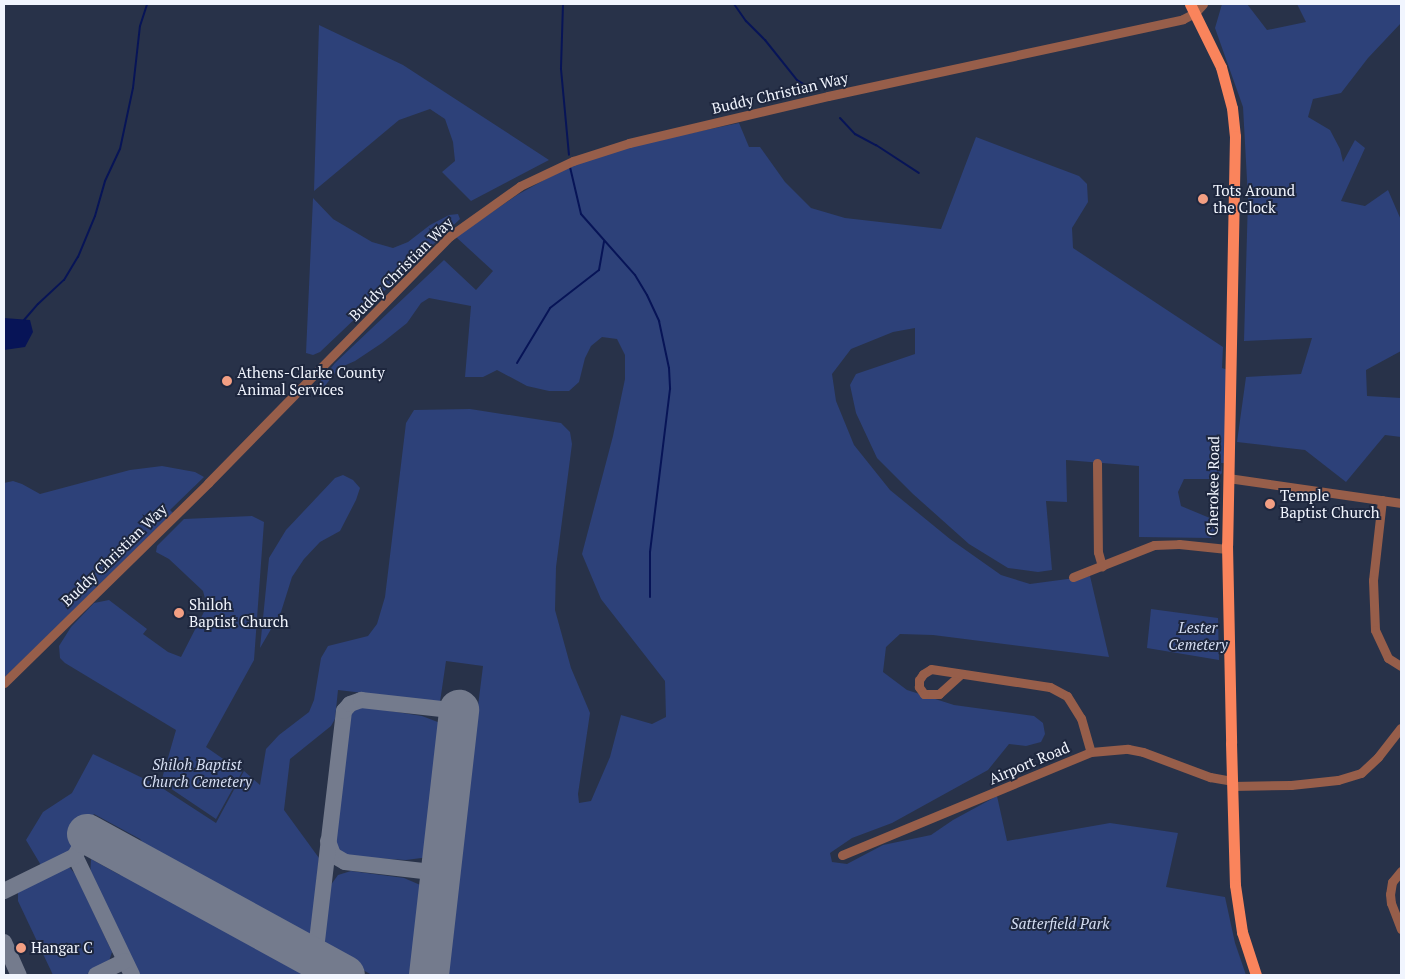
<!DOCTYPE html>
<style>
body{margin:0}
#map{position:relative;width:1405px;height:979px;overflow:hidden;background:#283249;font-family:"PT Serif",serif}
div>[style]{position:absolute}
[style*='--x']{left:calc(var(--x)*1px);top:calc(var(--y)*1px);width:calc(var(--w)*1px);rotate:calc(var(--a)*1deg)}
.green>*{inset:0;background:#2d4179}
.water>*{inset:0;background:#071457}
.stream>*{height:2px;margin:-1px;padding:0 1px;transform-origin:1px;border-radius:1px;background:#071457}
.taxiway>*{height:16px;margin:-8px;padding:0 8px;transform-origin:8px;border-radius:8px;background:#747b8d}
.runway>*{height:40px;margin:-20px;padding:0 20px;transform-origin:20px;border-radius:20px;background:#747b8d}
.minor>*{height:9px;margin:-4.5px;padding:0 4.5px;transform-origin:4.5px;border-radius:4.5px;background:#975e4a}
.major>*{height:11px;margin:-5.5px;padding:0 5.5px;transform-origin:5.5px;border-radius:5.5px;background:#fa845c}
.dots>*{width:14px;height:14px;translate:-50% -50%;box-sizing:border-box;border:2px solid #1e273e;border-radius:50%}
span{translate:-50% -50%;white-space:nowrap;text-align:center;line-height:1.15;-webkit-text-stroke:4px #1e273e;paint-order:stroke}
.street-label{font-size:15px;color:#f1f5fe}
.poi-label{font-size:15px;color:#f1f5fe}
.left{translate:0 -50%;text-align:left}
.park-label{font-size:15px;color:#d5def3;font-style:italic}
.frame{position:absolute;inset:0;border:5px solid #f1f5fe;pointer-events:none}
</style>
<div id="map">
<div class="green">
<i style="clip-path:polygon(1222px 4px,1247px 4px,1267px 30px,1306px 22px,1297px 4px,1401px 4px,1401px 23px,1368px 58px,1341px 93px,1313px 99px,1308px 117px,1330px 130px,1340px 149px,1343px 162px,1355px 140px,1365px 148px,1341px 201px,1365px 206px,1388px 190px,1401px 220px,1401px 351px,1366px 370px,1367px 396px,1401px 398px,1401px 437px,1385px 435px,1346px 482px,1305px 450px,1237px 442px,1246px 377px,1301px 374px,1312px 338px,1244px 341px,1248px 198px,1243px 107px,1215px 28px)"></i>
<i style="clip-path:polygon(319px 25px,403px 65px,549px 160px,471px 201px,442px 172px,455px 161px,453px 142px,445px 119px,430px 109px,399px 120px,314px 191px)"></i>
<i style="clip-path:polygon(739px 123px,749px 147px,760px 147px,785px 182px,811px 208px,845px 218px,941px 229px,976px 137px,1079px 176px,1087px 184px,1088px 202px,1072px 228px,1073px 248px,1223px 347px,1222px 368px,1228px 370px,1225px 463px,1221px 463px,1222px 473px,1216px 479px,1184px 479px,1178px 492px,1181px 506px,1217px 521px,1219px 530px,1211px 538px,1139px 537px,1139px 466px,1066px 460px,1067px 502px,1046px 501px,1052px 570px,1038px 572px,1008px 568px,969px 544px,913px 494px,877px 458px,856px 413px,850px 385px,856px 374px,915px 354px,915px 328px,893px 332px,851px 349px,832px 374px,836px 401px,854px 445px,890px 490px,950px 539px,1001px 575px,1030px 584px,1090px 576px,1109px 657px,933px 635px,900px 634px,886px 647px,883px 672px,907px 690px,954px 705px,1034px 716px,1043px 723px,1045px 734px,1041px 742px,1026px 746px,1009px 744px,988px 770px,892px 823px,852px 838px,830px 853px,832px 862px,847px 864px,883px 845px,931px 835px,953px 820px,997px 796px,1007px 841px,1110px 823px,1178px 833px,1166px 887px,1225px 897px,1235px 943px,1246px 975px,443px 975px,473px 706px,478px 706px,483px 666px,446px 661px,440px 702px,338px 690px,335px 719px,331px 726px,290px 759px,284px 810px,319px 858px,311px 934px,307px 939px,151px 853px,140px 839px,94px 814px,72px 852px,42px 867px,26px 840px,43px 812px,72px 793px,93px 754px,159px 786px,216px 823px,244px 771px,260px 785px,266px 749px,279px 735px,309px 712px,314px 700px,321px 658px,328px 646px,368px 636px,377px 624px,385px 597px,406px 423px,414px 410px,470px 409px,561px 423px,570px 432px,572px 444px,556px 567px,555px 610px,571px 668px,590px 713px,578px 794px,579px 803px,591px 801px,610px 757px,621px 715px,652px 724px,666px 717px,665px 681px,601px 599px,582px 554px,613px 436px,625px 379px,625px 355px,617px 339px,602px 337px,591px 346px,585px 358px,579px 382px,569px 391px,549px 391px,527px 386px,497px 370px,483px 377px,465px 377px,471px 306px,429px 298px,421px 303px,407px 323px,382px 343px,355px 361px,339px 368px,324px 387px,314px 389px,335px 363px,444px 260px,476px 290px,493px 271px,456px 237px,517px 195px,564px 169px,615px 149px)"></i>
<i style="clip-path:polygon(313px 198px,333px 219px,372px 242px,393px 248px,408px 242px,430px 225px,449px 215px,458px 214px,460px 219px,320px 352px,313px 355px,306px 353px)"></i>
<i style="clip-path:polygon(162px 466px,195px 472px,204px 477px,170px 510px,173px 513px,4px 678px,4px 483px,13px 481px,22px 484px,40px 494px,130px 470px)"></i>
<i style="clip-path:polygon(343px 475px,353px 480px,360px 488px,356px 500px,340px 531px,320px 542px,304px 559px,292px 577px,281px 612px,260px 648px,269px 558px,286px 530px,335px 478px)"></i>
<i style="clip-path:polygon(252px 516px,264px 522px,254px 660px,206px 747px,242px 772px,216px 819px,161px 782px,176px 730px,65px 663px,60px 658px,59px 646px,71px 627px,94px 603px,109px 600px,147px 629px,143px 634px,168px 652px,181px 657px,207px 606px,203px 591px,169px 559px,156px 552px,157px 546px,184px 519px)"></i>
<i style="clip-path:polygon(1151px 609px,1218px 618px,1219px 660px,1147px 648px)"></i>
<i style="clip-path:polygon(365px 707px,422px 716px,443px 724px,429px 857px,406px 860px,357px 857px,345px 856px,336px 849px,335px 842px,349px 718px,356px 708px)"></i>
<i style="clip-path:polygon(91px 859px,120px 875px,134px 875px,303px 967px,306px 971px,306px 975px,138px 975px,90px 879px)"></i>
<i style="clip-path:polygon(61px 867px,70px 868px,76px 875px,112px 952px,108px 964px,85px 975px,53px 975px,18px 901px,18px 892px,22px 886px)"></i>
<i style="clip-path:polygon(351px 871px,404px 878px,425px 887px,416px 975px,372px 975px,323px 948px,330px 886px,338px 875px)"></i>
</div>
<div class="water">
<i style="clip-path:polygon(4px 318px,30px 320px,33px 332px,25px 347px,4px 350px)"></i>
</div>
<div class="stream">
<i style="--x:563;--y:4;--w:65;--a:91.8"></i>
<i style="--x:561;--y:69;--w:86;--a:84.7"></i>
<i style="--x:734;--y:4;--w:21;--a:55"></i>
<i style="--x:746;--y:21;--w:27;--a:45"></i>
<i style="--x:765;--y:40;--w:51;--a:51.3"></i>
<i style="--x:797;--y:80;--w:17;--a:31"></i>
<i style="--x:840;--y:118;--w:22;--a:47"></i>
<i style="--x:855;--y:134;--w:24;--a:28"></i>
<i style="--x:876;--y:145;--w:51;--a:33.1"></i>
<i style="--x:570;--y:167;--w:48;--a:76.8"></i>
<i style="--x:581;--y:214;--w:81;--a:48.5"></i>
<i style="--x:635;--y:275;--w:23;--a:59"></i>
<i style="--x:647;--y:295;--w:29;--a:65"></i>
<i style="--x:659;--y:321;--w:48;--a:78"></i>
<i style="--x:669;--y:368;--w:21;--a:87"></i>
<i style="--x:670;--y:389;--w:164;--a:97"></i>
<i style="--x:650;--y:552;--w:45;--a:90"></i>
<i style="--x:24;--y:320;--w:21;--a:-49"></i>
<i style="--x:38;--y:304;--w:35;--a:-43"></i>
<i style="--x:64;--y:280;--w:27;--a:-59"></i>
<i style="--x:78;--y:257;--w:44;--a:-67.5"></i>
<i style="--x:95;--y:216;--w:36;--a:-74"></i>
<i style="--x:105;--y:181;--w:35;--a:-65"></i>
<i style="--x:120;--y:149;--w:62;--a:-78"></i>
<i style="--x:133;--y:88;--w:62;--a:-83.6"></i>
<i style="--x:140;--y:26;--w:23;--a:-72"></i>
<i style="--x:517;--y:363;--w:64;--a:-59"></i>
<i style="--x:550;--y:308;--w:62;--a:-37.8"></i>
<i style="--x:599;--y:270;--w:29;--a:-80"></i>
</div>
<div class="taxiway">
<i style="--x:87;--y:834;--w:25;--a:119"></i>
<i style="--x:75;--y:856;--w:132;--a:64.4"></i>
<i style="--x:328;--y:841;--w:15;--a:70"></i>
<i style="--x:333;--y:855;--w:14;--a:30"></i>
<i style="--x:345;--y:862;--w:96;--a:6.6"></i>
<i style="--x:4;--y:891;--w:79;--a:-26.2"></i>
<i style="--x:4;--y:942;--w:36;--a:66"></i>
<i style="--x:96;--y:975;--w:32;--a:-26"></i>
<i style="--x:313;--y:975;--w:266;--a:-83.3"></i>
<i style="--x:344;--y:711;--w:9;--a:-49"></i>
<i style="--x:350;--y:704;--w:12;--a:-20"></i>
<i style="--x:361;--y:700;--w:99;--a:6.4"></i>
</div>
<div class="runway">
<i style="--x:87;--y:834;--w:294;--a:28.7"></i>
<i style="--x:429;--y:975;--w:267;--a:-83.5"></i>
</div>
<div class="minor">
<i style="--x:1097;--y:463;--w:89;--a:89.4"></i>
<i style="--x:1098;--y:552;--w:15;--a:74"></i>
<i style="--x:1228;--y:478;--w:175;--a:8.2"></i>
<i style="--x:1382;--y:500;--w:81;--a:96.4"></i>
<i style="--x:1373;--y:580;--w:50;--a:87.7"></i>
<i style="--x:1375;--y:630;--w:31;--a:65"></i>
<i style="--x:1388;--y:658;--w:15;--a:32"></i>
<i style="--x:1073;--y:577;--w:87;--a:-21.6"></i>
<i style="--x:1154;--y:545;--w:25;--a:-2"></i>
<i style="--x:1179;--y:544;--w:48;--a:5.9"></i>
<i style="--x:961;--y:674;--w:30;--a:138"></i>
<i style="--x:939;--y:694;--w:15;--a:180"></i>
<i style="--x:924;--y:694;--w:9;--a:-126"></i>
<i style="--x:919;--y:687;--w:7;--a:-90"></i>
<i style="--x:919;--y:680;--w:7;--a:-56"></i>
<i style="--x:923;--y:674;--w:9;--a:-32"></i>
<i style="--x:931;--y:669;--w:120;--a:8.6"></i>
<i style="--x:1050;--y:687;--w:19;--a:28"></i>
<i style="--x:1067;--y:696;--w:26;--a:58"></i>
<i style="--x:1081;--y:718;--w:35;--a:74"></i>
<i style="--x:4;--y:683;--w:286;--a:-44.4"></i>
<i style="--x:208;--y:483;--w:346;--a:-45.6"></i>
<i style="--x:450;--y:236;--w:86;--a:-35.5"></i>
<i style="--x:520;--y:186;--w:59;--a:-25.3"></i>
<i style="--x:573;--y:161;--w:59;--a:-17.8"></i>
<i style="--x:629;--y:143;--w:204;--a:-13.3"></i>
<i style="--x:828;--y:96;--w:363;--a:-12.2"></i>
<i style="--x:1183;--y:19;--w:13;--a:-27"></i>
<i style="--x:1195;--y:13;--w:12;--a:-48"></i>
<i style="--x:1232;--y:786;--w:59;--a:-1"></i>
<i style="--x:1291;--y:785;--w:47;--a:-6.1"></i>
<i style="--x:1338;--y:780;--w:24;--a:-17"></i>
<i style="--x:1361;--y:773;--w:23;--a:-43"></i>
<i style="--x:1378;--y:757;--w:37;--a:-52"></i>
<i style="--x:842;--y:855;--w:269;--a:-22.5"></i>
<i style="--x:1091;--y:752;--w:37;--a:-5"></i>
<i style="--x:1128;--y:749;--w:15;--a:11"></i>
<i style="--x:1143;--y:752;--w:72;--a:20.5"></i>
<i style="--x:1210;--y:777;--w:22;--a:10"></i>
<i style="--x:1401;--y:871;--w:14;--a:129"></i>
<i style="--x:1392;--y:882;--w:12;--a:99"></i>
<i style="--x:1390;--y:894;--w:9;--a:84"></i>
<i style="--x:1391;--y:903;--w:28;--a:69"></i>
</div>
<div class="major">
<i style="--x:1190;--y:4;--w:70;--a:63.8"></i>
<i style="--x:1221;--y:67;--w:42;--a:75"></i>
<i style="--x:1232;--y:108;--w:28;--a:84"></i>
<i style="--x:1235;--y:136;--w:409;--a:91.1"></i>
<i style="--x:1227;--y:545;--w:198;--a:88.8"></i>
<i style="--x:1231;--y:743;--w:142;--a:88.4"></i>
<i style="--x:1235;--y:885;--w:48;--a:81.5"></i>
<i style="--x:1242;--y:932;--w:45;--a:72"></i>
</div>
<div class="dots">
<i style="left:1203px;top:199px;background:#f39f83"></i>
<i style="left:227px;top:381px;background:#f39f83"></i>
<i style="left:1270px;top:504px;background:#f39f83"></i>
<i style="left:179px;top:613px;background:#f39f83"></i>
<i style="left:21px;top:948px;background:#f39f83"></i>
</div>
<div class="street-label">
<span style="left:780px;top:93px;rotate:-13deg">Buddy Christian Way</span>
<span style="left:401px;top:269px;rotate:-45deg">Buddy Christian Way</span>
<span style="left:1213px;top:486px;rotate:-89deg">Cherokee Road</span>
<span style="left:114px;top:555px;rotate:-44deg">Buddy Christian Way</span>
<span style="left:1029px;top:763px;rotate:-23deg">Airport Road</span>
</div>
<div class="poi-label">
<span class="left" style="left:1213px;top:199px">Tots Around<br>the Clock</span>
<span class="left" style="left:237px;top:381px">Athens-Clarke County<br>Animal Services</span>
<span class="left" style="left:1280px;top:504px">Temple<br>Baptist Church</span>
<span class="left" style="left:189px;top:613px">Shiloh<br>Baptist Church</span>
<span class="left" style="left:31px;top:948px">Hangar C</span>
</div>
<div class="park-label">
<span style="left:1198px;top:636px">Lester<br>Cemetery</span>
<span style="left:197px;top:773px">Shiloh Baptist<br>Church Cemetery</span>
<span style="left:1060px;top:924px">Satterfield Park</span>
</div>
<div class="frame"></div>
</div>
